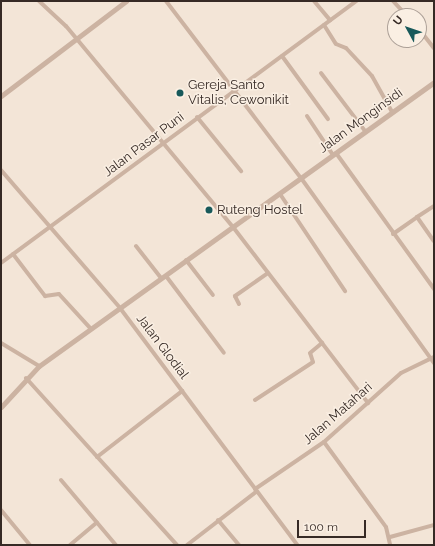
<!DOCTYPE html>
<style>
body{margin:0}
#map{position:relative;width:435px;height:546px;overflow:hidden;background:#f3e5d7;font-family:Raleway,sans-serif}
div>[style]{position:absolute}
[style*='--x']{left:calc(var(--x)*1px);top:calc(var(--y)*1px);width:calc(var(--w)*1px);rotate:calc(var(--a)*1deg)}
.minor>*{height:4px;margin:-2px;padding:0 2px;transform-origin:2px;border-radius:2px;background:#ccb3a2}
.tertiary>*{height:5px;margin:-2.5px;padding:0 2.5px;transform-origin:2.5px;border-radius:2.5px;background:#ccb3a2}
.dots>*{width:11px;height:11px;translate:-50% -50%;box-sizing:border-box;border:2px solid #faefe3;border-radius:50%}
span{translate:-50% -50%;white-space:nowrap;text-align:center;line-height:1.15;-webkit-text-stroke:3px #faefe3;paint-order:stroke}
.poi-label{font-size:13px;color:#362a25}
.left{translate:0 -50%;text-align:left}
.street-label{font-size:13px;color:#362a25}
.frame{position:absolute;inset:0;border:2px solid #362a25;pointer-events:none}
.north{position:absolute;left:387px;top:8px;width:40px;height:40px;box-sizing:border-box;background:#faefe3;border:1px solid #aca097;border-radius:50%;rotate:310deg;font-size:11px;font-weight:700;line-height:16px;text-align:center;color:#362a25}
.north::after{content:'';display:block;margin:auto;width:14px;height:18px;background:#18595a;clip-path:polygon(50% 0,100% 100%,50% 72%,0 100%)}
.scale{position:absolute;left:297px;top:520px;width:69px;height:18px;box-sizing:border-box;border:2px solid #362a25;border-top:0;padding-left:5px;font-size:12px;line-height:14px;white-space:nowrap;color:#362a25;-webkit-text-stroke:3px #faefe3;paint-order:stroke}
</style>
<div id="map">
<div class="minor">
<i style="--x:39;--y:1;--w:37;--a:43"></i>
<i style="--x:66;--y:26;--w:261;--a:50.3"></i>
<i style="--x:233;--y:227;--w:222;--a:52.5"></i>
<i style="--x:166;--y:1;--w:223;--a:52.7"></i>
<i style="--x:301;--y:178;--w:228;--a:54.3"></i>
<i style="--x:314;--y:1;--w:25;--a:50"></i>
<i style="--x:393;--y:1;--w:21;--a:47"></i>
<i style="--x:324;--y:25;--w:22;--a:58"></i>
<i style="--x:336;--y:44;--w:11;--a:22"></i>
<i style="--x:346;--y:48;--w:38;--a:47"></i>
<i style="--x:372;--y:76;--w:41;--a:60.9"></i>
<i style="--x:419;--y:29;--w:24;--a:52"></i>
<i style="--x:282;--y:56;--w:78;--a:53.9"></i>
<i style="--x:321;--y:73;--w:73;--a:52.8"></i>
<i style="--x:307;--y:116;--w:47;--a:56.3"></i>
<i style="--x:197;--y:117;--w:70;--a:50.8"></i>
<i style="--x:336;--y:153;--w:168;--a:54.2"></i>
<i style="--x:1;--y:170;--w:182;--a:49.2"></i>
<i style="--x:120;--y:308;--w:296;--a:53.2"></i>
<i style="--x:280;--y:194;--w:117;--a:56.2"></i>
<i style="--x:417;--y:217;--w:20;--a:-33"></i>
<i style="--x:393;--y:234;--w:29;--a:-35"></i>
<i style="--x:417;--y:217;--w:29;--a:55"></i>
<i style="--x:136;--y:246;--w:41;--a:52"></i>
<i style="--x:13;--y:254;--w:53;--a:52.7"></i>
<i style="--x:45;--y:296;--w:14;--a:-8"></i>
<i style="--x:59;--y:294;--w:47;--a:47.6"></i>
<i style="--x:186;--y:260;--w:44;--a:52.4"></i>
<i style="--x:1;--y:263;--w:442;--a:-36.4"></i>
<i style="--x:166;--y:276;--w:96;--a:53"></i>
<i style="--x:239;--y:304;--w:9;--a:-117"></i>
<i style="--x:235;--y:296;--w:40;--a:-34.9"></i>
<i style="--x:1;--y:343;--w:44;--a:31.2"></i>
<i style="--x:26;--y:378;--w:225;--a:47.9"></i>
<i style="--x:255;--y:400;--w:69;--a:-33.2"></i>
<i style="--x:313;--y:362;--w:9;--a:-108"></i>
<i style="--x:310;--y:353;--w:16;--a:-40"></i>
<i style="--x:324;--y:442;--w:105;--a:53.9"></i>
<i style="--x:386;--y:527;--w:18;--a:77"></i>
<i style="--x:97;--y:457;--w:108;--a:-37.8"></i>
<i style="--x:61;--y:480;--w:85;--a:49.8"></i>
<i style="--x:255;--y:489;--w:83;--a:-34.3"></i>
<i style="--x:324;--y:442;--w:103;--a:-41.9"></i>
<i style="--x:401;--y:373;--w:37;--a:-26"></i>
<i style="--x:1;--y:510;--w:45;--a:50.4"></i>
<i style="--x:218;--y:520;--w:33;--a:50"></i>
<i style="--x:390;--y:537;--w:46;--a:-15.3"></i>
<i style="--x:70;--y:545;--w:35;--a:-40"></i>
<i style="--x:187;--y:545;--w:88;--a:-37.6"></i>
</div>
<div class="tertiary">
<i style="--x:1;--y:96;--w:157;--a:-37.2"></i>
<i style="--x:1;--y:407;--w:56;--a:-47.2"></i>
<i style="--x:39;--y:366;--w:486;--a:-35.7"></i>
</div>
<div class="dots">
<i style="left:180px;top:93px;background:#18595a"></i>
<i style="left:209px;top:210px;background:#18595a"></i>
</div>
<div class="poi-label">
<span class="left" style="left:188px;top:93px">Gereja Santo<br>Vitalis, Cewonikit</span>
<span class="left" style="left:217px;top:210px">Ruteng Hostel</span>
</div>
<div class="street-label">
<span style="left:361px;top:121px;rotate:-36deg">Jalan Monginsidi</span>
<span style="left:144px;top:145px;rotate:-37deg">Jalan Pasar Puni</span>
<span style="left:162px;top:347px;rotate:53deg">Jalan Glodial</span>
<span style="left:338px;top:414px;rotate:-41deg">Jalan Matahari</span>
</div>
<div class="frame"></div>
<div class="north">U</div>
<div class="scale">100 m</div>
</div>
